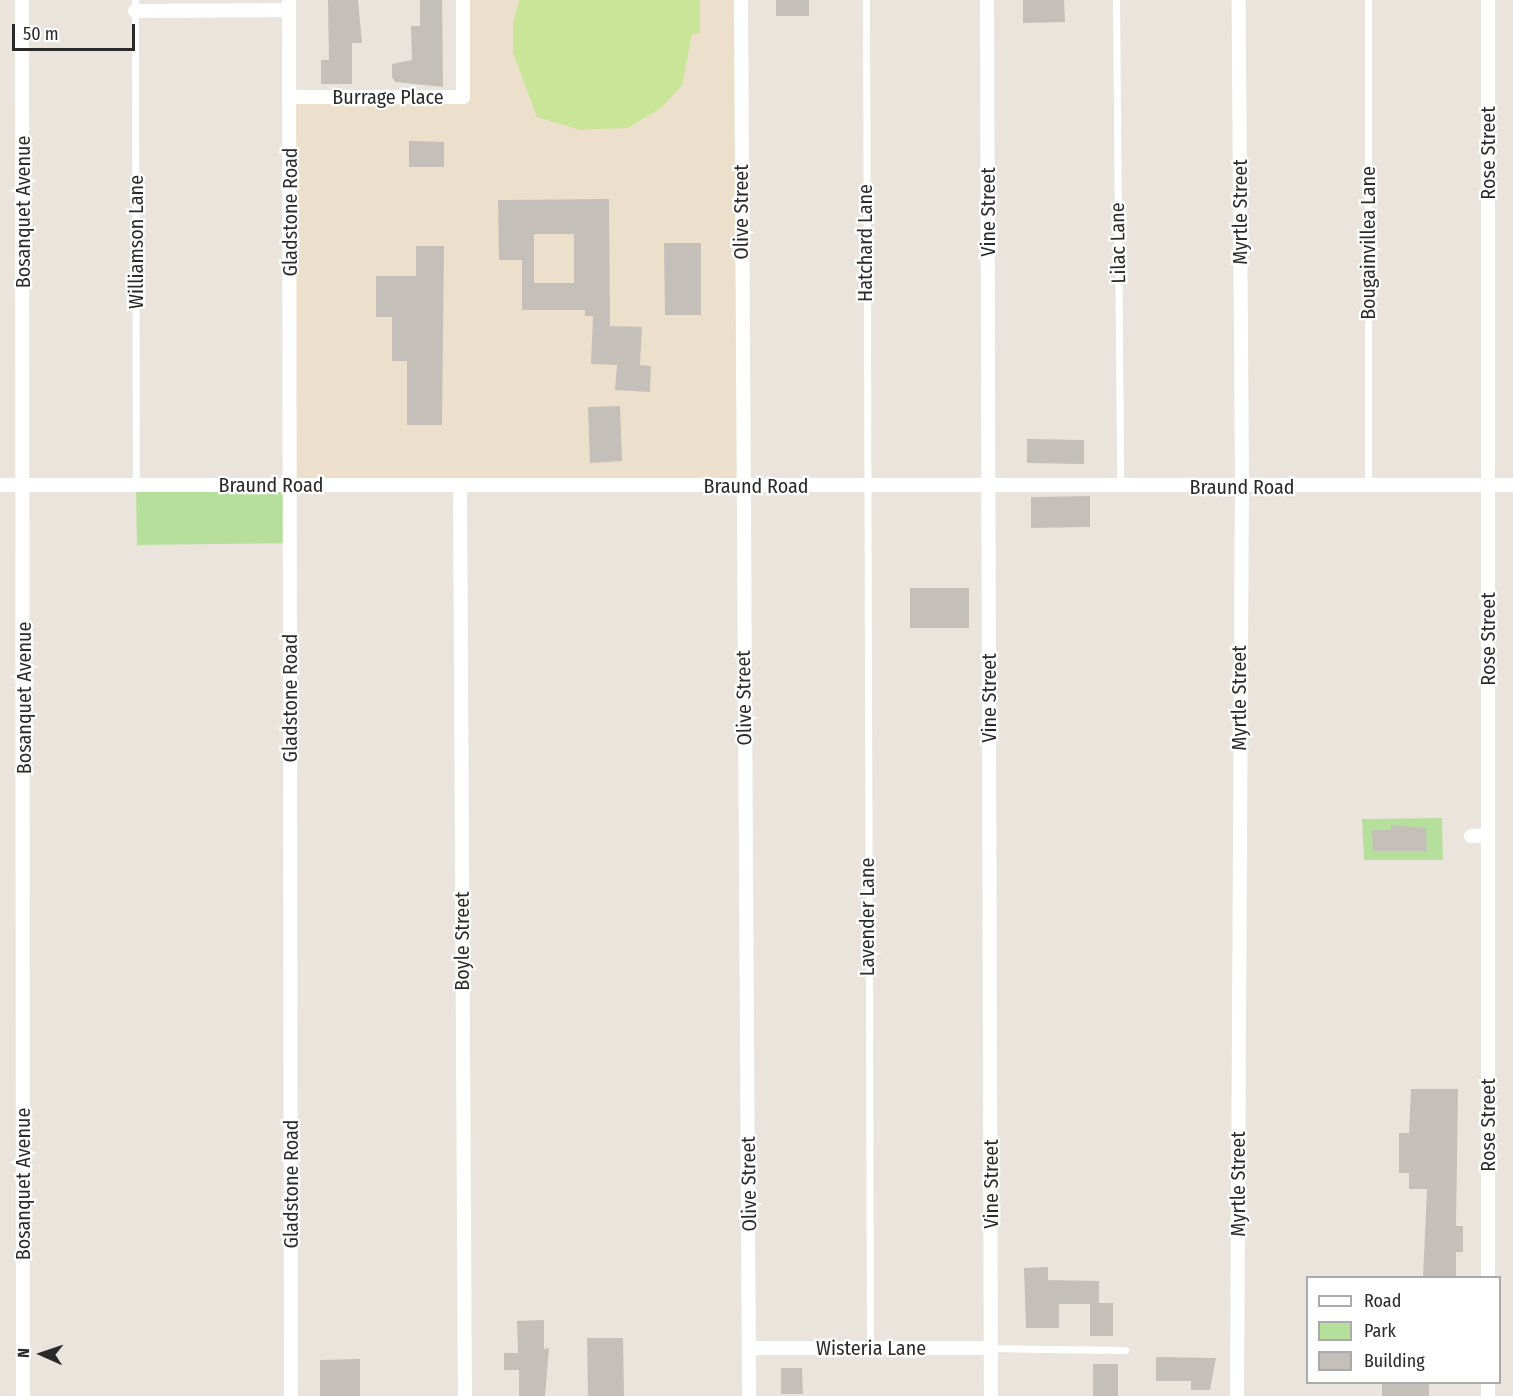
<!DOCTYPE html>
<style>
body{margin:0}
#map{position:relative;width:1513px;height:1396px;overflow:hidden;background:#ebe4dd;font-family:"Fira Sans Condensed",sans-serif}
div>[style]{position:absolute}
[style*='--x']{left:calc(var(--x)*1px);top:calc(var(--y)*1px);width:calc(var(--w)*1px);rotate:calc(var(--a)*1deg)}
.education>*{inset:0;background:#ece0cd}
.green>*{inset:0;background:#b7df9c}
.pitch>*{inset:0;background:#c9e698}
.building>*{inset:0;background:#c4bfb8}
.service>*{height:7px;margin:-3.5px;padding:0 3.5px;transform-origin:3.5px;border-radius:3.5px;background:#fff}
.minor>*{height:14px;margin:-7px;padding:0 7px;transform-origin:7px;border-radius:7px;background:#fff}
span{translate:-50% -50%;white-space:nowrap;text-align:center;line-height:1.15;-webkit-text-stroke:4.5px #fff;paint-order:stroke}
.street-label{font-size:20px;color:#2a2a2a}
.legend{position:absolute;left:1306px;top:1276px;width:195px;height:108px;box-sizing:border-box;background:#fff;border:2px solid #aaa;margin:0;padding:8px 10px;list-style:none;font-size:18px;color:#2a2a2a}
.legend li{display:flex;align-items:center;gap:12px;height:30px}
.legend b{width:30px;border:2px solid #aaa}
.north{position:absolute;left:12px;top:1324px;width:60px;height:60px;-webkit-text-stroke:4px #fff;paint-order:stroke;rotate:273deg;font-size:16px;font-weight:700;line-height:24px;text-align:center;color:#2a2a2a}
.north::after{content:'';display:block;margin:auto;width:21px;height:27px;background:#2a2a2a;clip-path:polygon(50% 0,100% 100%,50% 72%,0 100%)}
.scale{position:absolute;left:12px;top:24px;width:123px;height:27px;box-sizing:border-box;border:3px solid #2a2a2a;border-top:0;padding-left:8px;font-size:18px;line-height:21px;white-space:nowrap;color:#2a2a2a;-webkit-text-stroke:4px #fff;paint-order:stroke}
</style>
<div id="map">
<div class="education">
<i style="clip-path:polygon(463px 0,741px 0,741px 486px,290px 486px,290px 97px,462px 97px)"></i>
</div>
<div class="green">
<i style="clip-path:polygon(136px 485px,290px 486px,289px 543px,137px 545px)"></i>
<i style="clip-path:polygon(1442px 818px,1443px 860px,1364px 860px,1362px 819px)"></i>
</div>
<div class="pitch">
<i style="clip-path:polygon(519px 0,700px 0,700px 34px,692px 34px,682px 85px,661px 108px,628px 128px,580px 130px,537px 117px,513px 53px,513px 24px)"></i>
</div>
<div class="building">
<i style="clip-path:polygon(328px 0,358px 0,362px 43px,352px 43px,352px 84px,321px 84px,321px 60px,329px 60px)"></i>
<i style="clip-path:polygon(420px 0,442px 0,443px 87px,395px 82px,392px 77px,392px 64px,412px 60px,411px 26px,420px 26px)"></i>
<i style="clip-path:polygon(776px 0,809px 0,809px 16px,776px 16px)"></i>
<i style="clip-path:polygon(1023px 0,1064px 0,1065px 22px,1023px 23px)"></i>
<i style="clip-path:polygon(409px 141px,444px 142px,444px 167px,409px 167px)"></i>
<i style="clip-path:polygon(evenodd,609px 199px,610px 326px,642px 327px,640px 365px,651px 366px,650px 392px,615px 390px,617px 365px,591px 364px,593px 316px,585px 316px,585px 310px,522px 310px,522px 260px,499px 260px,498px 200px,609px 199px,534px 234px,574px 234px,574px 283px,534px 283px,534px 234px)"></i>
<i style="clip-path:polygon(664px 243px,701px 243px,701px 315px,665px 315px)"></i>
<i style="clip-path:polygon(416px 246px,444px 246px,442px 425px,407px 425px,407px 361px,392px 361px,392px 317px,376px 317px,376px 276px,416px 276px)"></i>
<i style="clip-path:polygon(620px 406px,622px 461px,590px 463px,588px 407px)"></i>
<i style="clip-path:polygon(1027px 439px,1084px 440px,1084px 464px,1027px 463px)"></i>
<i style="clip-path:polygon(1090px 496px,1090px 527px,1031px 528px,1031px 497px)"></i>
<i style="clip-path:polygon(910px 588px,969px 588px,969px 628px,910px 628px)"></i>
<i style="clip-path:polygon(1391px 825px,1426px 828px,1427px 851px,1373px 851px,1372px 830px,1391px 830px)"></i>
<i style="clip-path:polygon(1411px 1089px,1458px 1089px,1456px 1226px,1463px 1226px,1463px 1252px,1456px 1252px,1456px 1278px,1423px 1278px,1427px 1189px,1409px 1189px,1409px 1173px,1399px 1173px,1399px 1133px,1409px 1133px)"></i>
<i style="clip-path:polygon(1048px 1267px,1048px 1280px,1099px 1281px,1099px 1303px,1113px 1303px,1113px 1336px,1090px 1336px,1090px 1304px,1059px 1304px,1059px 1328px,1026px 1328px,1024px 1268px)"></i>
<i style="clip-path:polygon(544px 1320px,544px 1349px,549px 1348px,545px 1396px,519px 1396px,519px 1370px,504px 1370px,504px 1353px,518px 1353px,517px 1321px)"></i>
<i style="clip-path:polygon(587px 1338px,623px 1338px,624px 1396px,588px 1396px)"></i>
<i style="clip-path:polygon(1156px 1357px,1216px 1358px,1210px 1390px,1191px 1390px,1191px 1381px,1156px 1381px)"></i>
<i style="clip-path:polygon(360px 1359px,360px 1396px,320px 1396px,320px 1360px)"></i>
<i style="clip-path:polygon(1093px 1364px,1118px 1364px,1118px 1396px,1093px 1396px)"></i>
<i style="clip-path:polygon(781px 1368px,802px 1368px,803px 1394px,781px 1394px)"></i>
<i style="clip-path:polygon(1382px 1383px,1429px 1383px,1429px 1396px,1382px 1396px)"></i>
</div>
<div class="service">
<i style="--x:135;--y:0;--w:485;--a:89.9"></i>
<i style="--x:866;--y:0;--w:1347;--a:89.83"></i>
<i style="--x:1116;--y:0;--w:487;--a:89.5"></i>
<i style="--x:1368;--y:0;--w:486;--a:90"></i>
<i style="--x:991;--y:1348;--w:134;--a:0.9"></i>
</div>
<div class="minor">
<i style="--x:22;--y:0;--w:1396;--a:89.96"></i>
<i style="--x:289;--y:0;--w:1396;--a:89.92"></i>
<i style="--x:741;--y:0;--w:1396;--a:89.67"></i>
<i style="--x:987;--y:0;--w:1396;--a:89.84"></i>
<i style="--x:1488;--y:0;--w:1278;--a:90"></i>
<i style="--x:135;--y:11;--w:154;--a:-0.4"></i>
<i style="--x:290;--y:97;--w:173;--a:0"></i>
<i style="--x:463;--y:97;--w:97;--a:-90"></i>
<i style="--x:0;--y:485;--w:1513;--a:0"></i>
<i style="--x:460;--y:486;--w:910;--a:89.69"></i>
<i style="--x:1471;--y:836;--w:17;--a:-3"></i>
<i style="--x:750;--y:1348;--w:241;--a:0"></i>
<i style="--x:1488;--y:1382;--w:14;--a:90"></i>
<i style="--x:1237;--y:1396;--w:910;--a:-89.69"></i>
<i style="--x:1242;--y:486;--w:486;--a:-90.4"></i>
</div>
<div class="street-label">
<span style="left:388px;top:97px">Burrage Place</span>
<span style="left:1488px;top:153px;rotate:-90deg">Rose Street</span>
<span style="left:23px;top:212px;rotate:-90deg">Bosanquet Avenue</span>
<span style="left:290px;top:212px;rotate:-90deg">Gladstone Road</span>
<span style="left:741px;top:212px;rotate:-90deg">Olive Street</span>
<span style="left:988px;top:212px;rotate:-90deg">Vine Street</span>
<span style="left:1240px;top:212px;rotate:-90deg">Myrtle Street</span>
<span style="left:136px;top:242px;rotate:-90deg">Williamson Lane</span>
<span style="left:865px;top:243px;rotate:-90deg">Hatchard Lane</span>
<span style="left:1118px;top:243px;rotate:-91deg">Lilac Lane</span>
<span style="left:1368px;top:243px;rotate:-90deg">Bougainvillea Lane</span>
<span style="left:271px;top:485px">Braund Road</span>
<span style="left:756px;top:486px">Braund Road</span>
<span style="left:1242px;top:487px">Braund Road</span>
<span style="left:1488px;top:639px;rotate:-90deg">Rose Street</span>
<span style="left:24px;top:698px;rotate:-90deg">Bosanquet Avenue</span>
<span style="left:290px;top:698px;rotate:-90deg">Gladstone Road</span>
<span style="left:744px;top:698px;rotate:-91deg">Olive Street</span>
<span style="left:989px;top:698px;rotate:-90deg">Vine Street</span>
<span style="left:1239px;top:698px;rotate:-90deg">Myrtle Street</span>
<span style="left:867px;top:917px;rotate:-90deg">Lavender Lane</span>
<span style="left:462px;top:941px;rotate:-90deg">Boyle Street</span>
<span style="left:1488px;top:1125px;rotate:-90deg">Rose Street</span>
<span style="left:23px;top:1184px;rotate:-90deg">Bosanquet Avenue</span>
<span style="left:291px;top:1184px;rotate:-90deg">Gladstone Road</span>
<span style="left:749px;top:1184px;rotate:-91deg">Olive Street</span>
<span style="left:991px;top:1184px;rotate:-90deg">Vine Street</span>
<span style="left:1238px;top:1184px;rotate:-90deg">Myrtle Street</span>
<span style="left:871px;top:1348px">Wisteria Lane</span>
</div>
<ul class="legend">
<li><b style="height:8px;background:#fff"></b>Road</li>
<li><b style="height:16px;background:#b7df9c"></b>Park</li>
<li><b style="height:16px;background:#c4bfb8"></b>Building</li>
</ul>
<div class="north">N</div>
<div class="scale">50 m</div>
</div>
